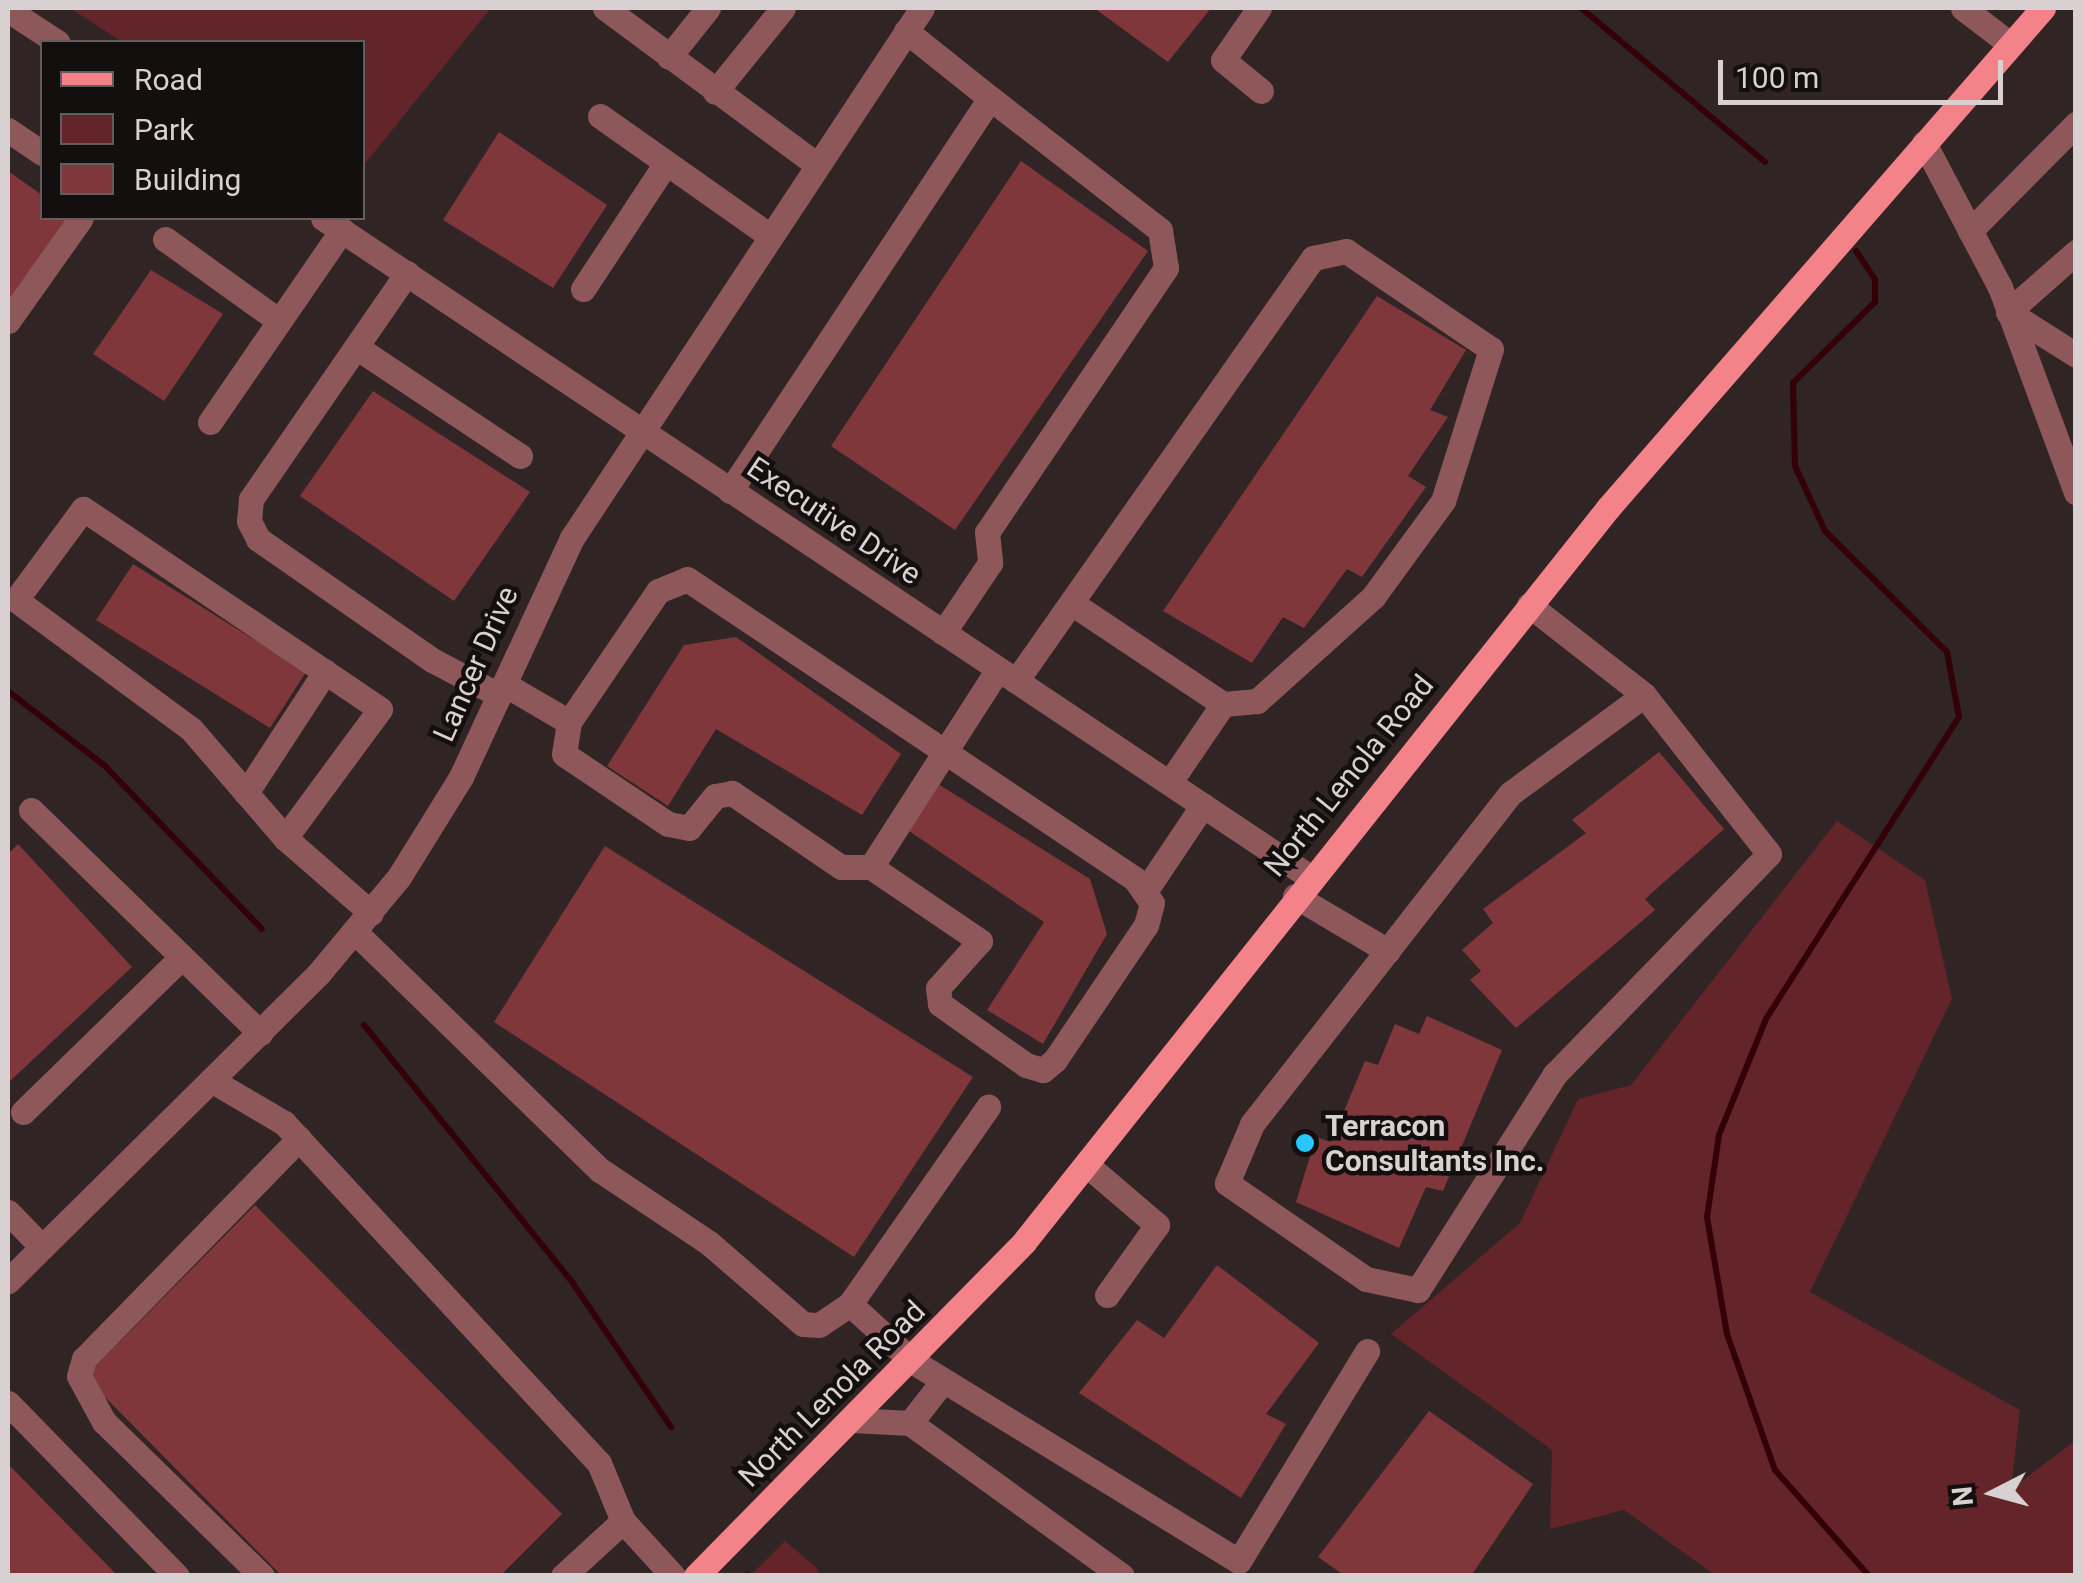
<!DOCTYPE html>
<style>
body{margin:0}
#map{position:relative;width:2083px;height:1583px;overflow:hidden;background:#302424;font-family:Roboto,sans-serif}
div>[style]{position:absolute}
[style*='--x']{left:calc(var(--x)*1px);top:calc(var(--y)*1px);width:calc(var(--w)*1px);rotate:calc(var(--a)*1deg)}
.green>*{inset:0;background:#63242a}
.stream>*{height:6px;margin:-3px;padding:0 3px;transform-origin:3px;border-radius:3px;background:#330008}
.building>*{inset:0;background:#80373c}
.minor>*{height:25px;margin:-12.5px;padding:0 12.5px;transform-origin:12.5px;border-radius:12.5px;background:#8e5759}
.major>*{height:25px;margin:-12.5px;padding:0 12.5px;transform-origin:12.5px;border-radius:12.5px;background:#f48389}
.dots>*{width:28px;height:28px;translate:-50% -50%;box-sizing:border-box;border:5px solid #140f0f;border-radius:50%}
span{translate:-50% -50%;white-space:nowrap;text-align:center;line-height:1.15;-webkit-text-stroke:9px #140f0f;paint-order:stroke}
.street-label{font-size:30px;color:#d9d1d1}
.poi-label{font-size:30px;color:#d9d1d1;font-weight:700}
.left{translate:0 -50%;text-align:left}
.frame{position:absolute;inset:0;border:10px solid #d9d1d1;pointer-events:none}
.legend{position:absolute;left:40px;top:40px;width:325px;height:180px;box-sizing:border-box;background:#140f0f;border:2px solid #635d5d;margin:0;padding:12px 18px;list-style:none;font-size:30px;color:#d9d1d1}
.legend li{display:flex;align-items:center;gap:20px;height:50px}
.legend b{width:50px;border:2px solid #635d5d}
.north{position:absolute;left:1943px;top:1443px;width:100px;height:100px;-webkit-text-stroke:8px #140f0f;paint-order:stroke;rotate:264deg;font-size:28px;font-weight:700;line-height:40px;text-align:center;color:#d9d1d1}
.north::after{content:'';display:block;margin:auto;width:35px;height:45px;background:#d9d1d1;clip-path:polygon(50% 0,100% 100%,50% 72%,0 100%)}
.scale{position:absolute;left:1718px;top:60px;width:285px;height:45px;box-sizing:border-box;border:5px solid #d9d1d1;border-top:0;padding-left:12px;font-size:30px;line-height:35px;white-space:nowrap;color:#d9d1d1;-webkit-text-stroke:8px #140f0f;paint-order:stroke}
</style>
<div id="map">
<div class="green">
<i style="clip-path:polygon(70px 8px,491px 8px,363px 166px,362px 42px,122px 42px)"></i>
<i style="clip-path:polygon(1837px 821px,1925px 880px,1952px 999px,1810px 1292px,2020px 1410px,2011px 1489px,2075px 1441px,2075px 1575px,1715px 1575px,1624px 1510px,1550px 1529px,1552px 1450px,1391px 1334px,1520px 1223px,1578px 1099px,1631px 1085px)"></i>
<i style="clip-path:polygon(785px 1541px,816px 1567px,820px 1575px,751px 1575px)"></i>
</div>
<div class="stream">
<i style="--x:1581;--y:8;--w:240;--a:39.9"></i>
<i style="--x:1856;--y:251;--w:34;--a:56"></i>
<i style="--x:1875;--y:279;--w:23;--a:90"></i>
<i style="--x:1875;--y:302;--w:115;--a:135.4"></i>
<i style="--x:1793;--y:383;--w:83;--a:88.6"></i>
<i style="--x:1795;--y:466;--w:72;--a:65.2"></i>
<i style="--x:1825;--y:531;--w:172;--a:44.8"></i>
<i style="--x:1947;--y:652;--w:66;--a:79.5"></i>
<i style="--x:1959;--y:717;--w:358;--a:122.6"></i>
<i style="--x:1766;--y:1019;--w:125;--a:112.1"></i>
<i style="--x:1719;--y:1135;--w:83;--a:98.3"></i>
<i style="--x:1707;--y:1217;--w:119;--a:80.3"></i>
<i style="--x:1727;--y:1334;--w:144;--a:70.6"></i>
<i style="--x:1775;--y:1470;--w:142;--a:48.4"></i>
<i style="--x:8;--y:691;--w:123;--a:37.7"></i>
<i style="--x:105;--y:766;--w:226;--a:46.1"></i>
<i style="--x:364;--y:1025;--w:331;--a:51"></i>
<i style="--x:572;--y:1282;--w:176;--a:55.7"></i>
<i style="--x:747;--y:1575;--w:1;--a:45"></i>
</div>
<div class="building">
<i style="clip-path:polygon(1094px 8px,1211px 8px,1168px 62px)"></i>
<i style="clip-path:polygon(499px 132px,607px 205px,553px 288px,443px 220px)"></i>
<i style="clip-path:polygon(1021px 161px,1148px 251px,955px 530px,831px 446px)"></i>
<i style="clip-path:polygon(8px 171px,42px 195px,42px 218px,73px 218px,8px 302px)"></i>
<i style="clip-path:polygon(151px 270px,223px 314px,164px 401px,93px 354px)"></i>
<i style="clip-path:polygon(1377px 296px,1466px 350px,1430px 410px,1448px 417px,1408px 476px,1426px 487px,1362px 577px,1347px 569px,1304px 628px,1283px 617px,1252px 663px,1163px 611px)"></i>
<i style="clip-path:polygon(373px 391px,530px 492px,454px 601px,300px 496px)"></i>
<i style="clip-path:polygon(133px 564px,306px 672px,270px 728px,96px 620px)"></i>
<i style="clip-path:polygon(736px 637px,901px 754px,862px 815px,716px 729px,668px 806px,607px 766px,684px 645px)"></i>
<i style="clip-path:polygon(1659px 752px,1724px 829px,1645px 899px,1655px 910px,1516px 1028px,1470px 980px,1481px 971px,1462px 950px,1493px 923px,1483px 909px,1586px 833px,1572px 820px)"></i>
<i style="clip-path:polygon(938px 784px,1090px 879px,1107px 934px,1043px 1044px,987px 1010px,1044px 922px,909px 831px)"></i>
<i style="clip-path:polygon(18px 844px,132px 967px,9px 1082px,8px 854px)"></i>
<i style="clip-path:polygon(605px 846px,973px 1077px,854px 1257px,494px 1022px)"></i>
<i style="clip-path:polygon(1427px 1016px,1502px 1050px,1443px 1191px,1426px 1187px,1399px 1248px,1296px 1202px,1316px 1137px,1331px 1142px,1365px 1061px,1378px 1065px,1395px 1024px,1419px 1034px)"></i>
<i style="clip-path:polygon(255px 1205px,562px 1514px,500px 1576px,282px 1576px,85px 1377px)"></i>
<i style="clip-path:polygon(1217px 1265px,1319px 1343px,1266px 1414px,1286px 1424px,1241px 1498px,1079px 1393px,1137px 1320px,1164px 1338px)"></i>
<i style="clip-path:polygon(1429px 1411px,1533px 1484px,1471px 1576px,1345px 1576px,1318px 1557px)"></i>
<i style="clip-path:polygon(8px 1464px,118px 1576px,8px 1576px)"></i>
</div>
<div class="minor">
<i style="--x:605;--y:8;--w:264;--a:36.5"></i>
<i style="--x:1259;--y:8;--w:63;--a:124.7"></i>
<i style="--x:1223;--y:60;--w:49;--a:39.2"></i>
<i style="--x:1963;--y:8;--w:59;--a:37.5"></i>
<i style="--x:8;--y:10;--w:59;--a:33.1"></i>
<i style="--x:906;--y:31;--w:107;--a:38.6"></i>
<i style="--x:669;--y:57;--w:63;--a:-51.5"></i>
<i style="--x:715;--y:92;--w:108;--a:-51"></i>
<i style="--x:600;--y:116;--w:208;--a:35.2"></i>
<i style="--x:8;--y:130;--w:41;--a:34.1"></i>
<i style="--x:1924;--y:143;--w:163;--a:62.2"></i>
<i style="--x:2000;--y:287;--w:219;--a:69.7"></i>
<i style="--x:323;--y:218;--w:1187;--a:33.73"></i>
<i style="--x:1970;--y:231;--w:151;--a:-45.3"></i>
<i style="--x:165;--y:239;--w:140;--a:35.7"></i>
<i style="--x:407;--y:273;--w:275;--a:124.6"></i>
<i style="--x:251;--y:499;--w:22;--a:95"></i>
<i style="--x:249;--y:521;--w:20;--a:63"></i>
<i style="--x:258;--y:539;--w:212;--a:34.8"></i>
<i style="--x:432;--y:660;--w:76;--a:27.6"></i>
<i style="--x:583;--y:289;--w:151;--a:-56.6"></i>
<i style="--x:2008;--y:312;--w:91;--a:-41.4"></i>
<i style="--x:2008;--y:312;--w:80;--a:32.3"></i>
<i style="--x:8;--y:321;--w:126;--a:-54.7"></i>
<i style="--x:356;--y:347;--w:197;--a:33.6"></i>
<i style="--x:210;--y:422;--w:233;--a:-55.5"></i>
<i style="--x:730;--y:491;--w:471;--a:-56.5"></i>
<i style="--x:990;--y:98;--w:215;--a:37.8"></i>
<i style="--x:1160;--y:230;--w:38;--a:81"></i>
<i style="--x:1166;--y:268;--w:319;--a:124.1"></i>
<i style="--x:987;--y:532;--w:31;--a:84"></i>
<i style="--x:990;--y:563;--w:84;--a:123.9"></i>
<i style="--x:1073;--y:604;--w:180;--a:33.7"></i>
<i style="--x:1529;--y:605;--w:146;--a:38"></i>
<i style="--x:1016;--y:681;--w:517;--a:-54.93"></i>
<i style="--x:1313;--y:258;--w:34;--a:-12"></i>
<i style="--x:1346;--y:251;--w:175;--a:34.1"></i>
<i style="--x:1491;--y:349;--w:159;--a:107.5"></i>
<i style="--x:1443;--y:501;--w:119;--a:126.1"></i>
<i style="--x:1373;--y:597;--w:156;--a:138.1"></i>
<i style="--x:1257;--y:701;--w:34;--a:175"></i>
<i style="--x:1223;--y:704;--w:94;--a:124.2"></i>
<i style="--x:504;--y:684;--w:75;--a:30.3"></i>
<i style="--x:569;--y:722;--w:158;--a:-55.8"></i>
<i style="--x:658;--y:591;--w:31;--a:-22"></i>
<i style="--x:687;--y:579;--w:539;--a:33.81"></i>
<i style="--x:1135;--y:879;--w:29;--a:55"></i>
<i style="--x:1152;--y:903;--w:23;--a:105"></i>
<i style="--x:1146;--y:925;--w:163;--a:124"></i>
<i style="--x:1055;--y:1060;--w:16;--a:140"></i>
<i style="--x:1043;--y:1070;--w:18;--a:-164"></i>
<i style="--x:1026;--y:1065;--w:105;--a:-144.7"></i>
<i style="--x:940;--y:1004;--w:16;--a:-97"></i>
<i style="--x:938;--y:988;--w:63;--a:-48.2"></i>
<i style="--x:980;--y:941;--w:132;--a:-145.8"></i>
<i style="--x:871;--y:867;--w:30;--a:180"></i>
<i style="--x:841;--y:867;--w:132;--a:-145.8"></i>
<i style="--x:732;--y:793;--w:17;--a:170"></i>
<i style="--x:715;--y:796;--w:41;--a:129.1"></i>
<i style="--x:689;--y:828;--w:21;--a:-169"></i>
<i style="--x:668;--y:824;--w:125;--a:-146.1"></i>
<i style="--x:564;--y:754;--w:32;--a:-81"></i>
<i style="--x:1644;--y:695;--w:202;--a:51.8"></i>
<i style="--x:1769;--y:854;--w:307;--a:134.2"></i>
<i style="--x:1555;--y:1074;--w:256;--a:122.4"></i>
<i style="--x:1418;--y:1290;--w:53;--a:-168.1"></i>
<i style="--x:1366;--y:1279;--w:169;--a:-145.4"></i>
<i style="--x:1227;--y:1183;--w:64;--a:-67"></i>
<i style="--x:1252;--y:1124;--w:420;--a:-52"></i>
<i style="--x:1511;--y:793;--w:165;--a:-36.4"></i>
<i style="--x:246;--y:793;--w:145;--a:-56.9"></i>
<i style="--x:31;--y:810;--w:320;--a:44.2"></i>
<i style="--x:285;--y:838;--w:160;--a:-53.6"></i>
<i style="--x:380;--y:709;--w:358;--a:-146"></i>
<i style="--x:83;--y:509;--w:113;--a:126.4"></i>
<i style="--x:16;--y:600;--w:217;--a:36.4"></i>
<i style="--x:191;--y:729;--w:144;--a:49.2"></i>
<i style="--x:285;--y:838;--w:114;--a:41.1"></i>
<i style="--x:871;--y:867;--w:235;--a:-57.3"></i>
<i style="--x:1146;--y:890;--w:102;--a:-56.2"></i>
<i style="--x:1295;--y:896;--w:108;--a:30.6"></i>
<i style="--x:355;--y:932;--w:342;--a:44.2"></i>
<i style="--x:600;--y:1170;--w:131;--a:33.8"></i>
<i style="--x:709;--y:1243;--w:124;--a:40.8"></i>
<i style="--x:803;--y:1324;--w:16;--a:4"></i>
<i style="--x:819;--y:1325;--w:37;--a:-34"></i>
<i style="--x:850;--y:1304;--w:84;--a:42.6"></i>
<i style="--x:912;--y:1361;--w:383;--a:31.5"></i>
<i style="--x:1239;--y:1561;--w:246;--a:-58.6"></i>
<i style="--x:211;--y:1080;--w:85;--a:30.5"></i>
<i style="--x:284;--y:1123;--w:463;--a:47.2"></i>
<i style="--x:599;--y:1463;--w:63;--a:67.5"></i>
<i style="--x:623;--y:1521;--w:74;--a:47.7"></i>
<i style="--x:23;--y:1112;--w:222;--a:-44.3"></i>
<i style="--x:1088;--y:1166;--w:91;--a:40.5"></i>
<i style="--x:1157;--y:1225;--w:86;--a:125.5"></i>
<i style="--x:8;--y:1212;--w:49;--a:45.8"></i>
<i style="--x:8;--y:1281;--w:438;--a:-44.7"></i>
<i style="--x:319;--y:973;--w:125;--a:-50.2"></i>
<i style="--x:399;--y:877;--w:118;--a:-58.2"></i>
<i style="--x:461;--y:777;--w:264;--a:-65.1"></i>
<i style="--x:572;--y:538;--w:635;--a:-56.56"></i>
<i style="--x:850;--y:1304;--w:241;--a:-55"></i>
<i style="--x:8;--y:1403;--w:242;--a:45.7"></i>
<i style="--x:852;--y:1420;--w:58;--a:3"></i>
<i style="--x:910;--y:1423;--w:261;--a:35.8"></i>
<i style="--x:910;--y:1423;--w:53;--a:-51.8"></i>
<i style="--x:262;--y:1576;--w:221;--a:-135.7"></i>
<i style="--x:104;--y:1422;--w:52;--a:-118.5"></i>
<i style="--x:79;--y:1376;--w:18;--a:-74"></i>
<i style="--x:84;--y:1359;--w:308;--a:-45.7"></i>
<i style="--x:563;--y:1576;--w:81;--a:-42.5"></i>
</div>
<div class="major">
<i style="--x:696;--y:1576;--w:468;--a:-45.5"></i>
<i style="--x:1024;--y:1242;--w:938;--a:-51.49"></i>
<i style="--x:1608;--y:508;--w:663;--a:-48.98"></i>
</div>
<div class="dots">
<i style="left:1305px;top:1143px;background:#28c8ff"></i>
</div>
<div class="street-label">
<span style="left:834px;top:521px;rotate:34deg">Executive Drive</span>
<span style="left:476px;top:664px;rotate:-66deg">Lancer Drive</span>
<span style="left:1349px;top:776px;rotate:-51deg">North Lenola Road</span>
<span style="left:832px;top:1394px;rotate:-45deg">North Lenola Road</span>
</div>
<div class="poi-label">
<span class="left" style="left:1325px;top:1143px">Terracon<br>Consultants Inc.</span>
</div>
<div class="frame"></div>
<ul class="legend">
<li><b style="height:12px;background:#f48389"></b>Road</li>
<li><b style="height:28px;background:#63242a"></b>Park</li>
<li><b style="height:28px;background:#80373c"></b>Building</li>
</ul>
<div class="north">N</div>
<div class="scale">100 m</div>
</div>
